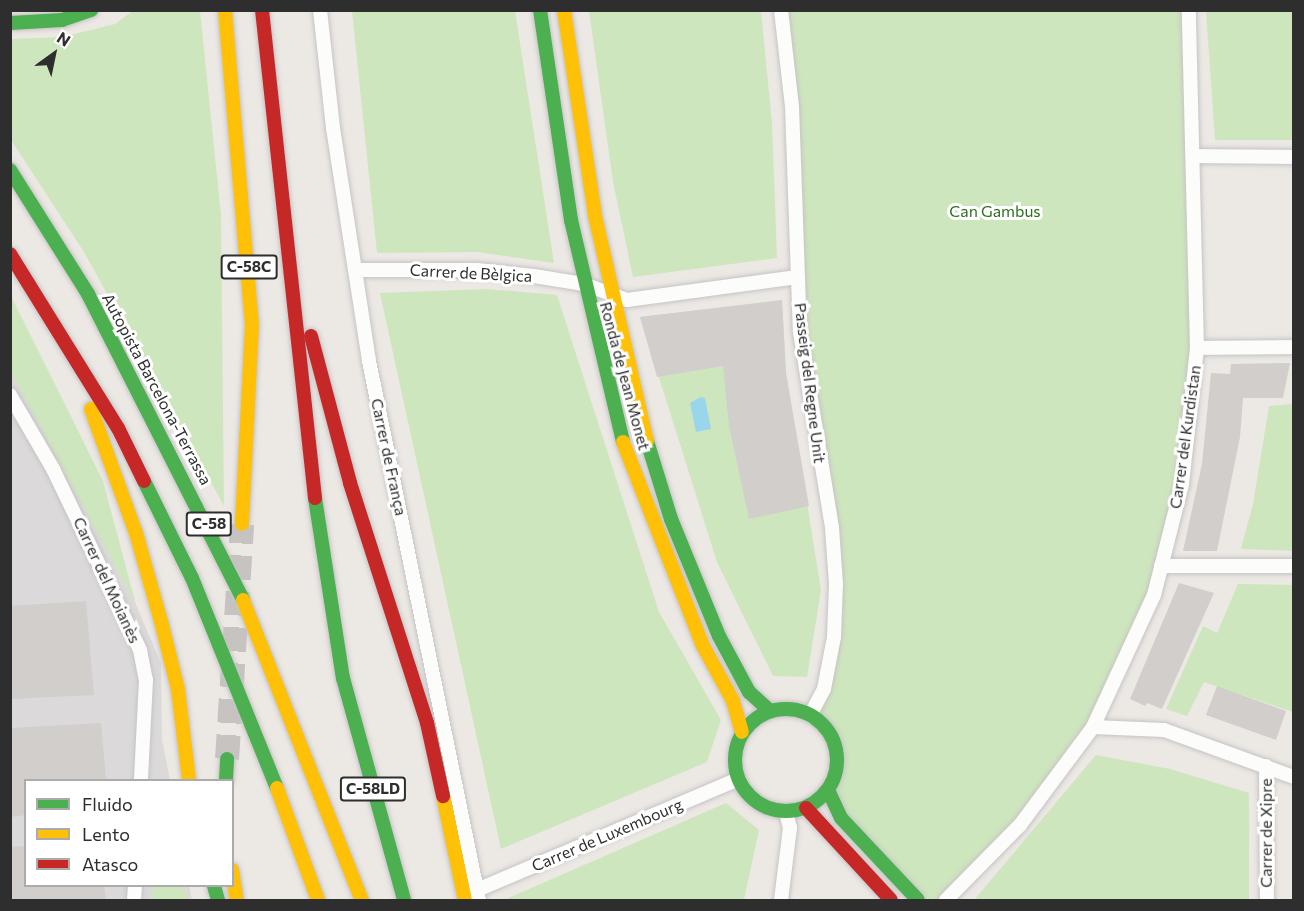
<!DOCTYPE html>
<meta charset="utf-8">
<style>
body{margin:0}
#map{position:relative;width:1304px;height:911px;overflow:hidden;background:#ece8e4;font-family:Commissioner,sans-serif}
div>[style]{position:absolute}
[style*='--x']{left:calc(var(--x)*1px);top:calc(var(--y)*1px);width:calc(var(--w)*1px);rotate:calc(var(--a)*1deg)}
.industrial>*{inset:0;background:#dcd9db}
.green>*{inset:0;background:#cee6be}
.water>*{inset:0;background:#99d6ec}
.building>*{inset:0;background:#d1cecb}
.highway-tunnel>*{height:24px;margin-top:-12px;transform-origin:0;background:repeating-linear-gradient(90deg,#c6c3c0 0 24px,transparent 0 36px)}
.roads{filter:drop-shadow(0 0 2px #c5c4c5) drop-shadow(0 0 2px #c5c4c5)}
.street>*{height:14px;margin:-7px;padding:0 7px;transform-origin:7px;border-radius:7px;background:#fcfcfb}
.fast>*{height:14px;margin:-7px;padding:0 7px;transform-origin:7px;border-radius:7px;background:#4caf50}
.fast>.ring{margin:-7px;padding:0;box-sizing:content-box;background:none;border:14px solid #4caf50;border-radius:50%}
.slow>*{height:14px;margin:-7px;padding:0 7px;transform-origin:7px;border-radius:7px;background:#ffc107}
.jam>*{height:14px;margin:-7px;padding:0 7px;transform-origin:7px;border-radius:7px;background:#c62828}
span{translate:-50% -50%;white-space:nowrap;text-align:center;line-height:1.15;-webkit-text-stroke:6px #fff;paint-order:stroke}
.shield-label span{padding:2px 4px;background:#fff;border:2px solid;border-radius:4px;-webkit-text-stroke-width:0}
.shield-label{font-size:15px;color:#2e2e2e;font-weight:700}
.park-label{font-size:16px;color:#2c6e1b}
.street-label{font-size:16px;color:#2e2e2e}
.frame{position:absolute;inset:0;border:12px solid #2e2e2e;pointer-events:none}
.legend{position:absolute;left:24px;top:779px;width:210px;height:108px;box-sizing:border-box;background:#fff;border:2px solid #ababab;margin:0;padding:8px 10px;list-style:none;font-size:18px;color:#2e2e2e}
.legend li{display:flex;align-items:center;gap:12px;height:30px}
.legend b{width:30px;border:2px solid #ababab}
.north{position:absolute;left:24px;top:24px;width:60px;height:60px;-webkit-text-stroke:4px #fff;paint-order:stroke;rotate:33deg;font-size:16px;font-weight:700;line-height:24px;text-align:center;color:#2e2e2e}
.north::after{content:'';display:block;margin:auto;width:21px;height:27px;background:#2e2e2e;clip-path:polygon(50% 0,100% 100%,50% 72%,0 100%)}
</style>
<div id="map">
<div class="industrial">
<i style="clip-path:polygon(10px 341px,113px 551px,161px 663px,162px 740px,170px 780px,26px 780px,26px 886px,189px 886px,192px 900px,11px 900px)"></i>
</div>
<div class="green">
<i style="clip-path:polygon(134px 10px,200px 11px,221px 215px,224px 506px,84px 252px,11px 140px,11px 39px,62px 37px,115px 24px)"></i>
<i style="clip-path:polygon(352px 11px,515px 11px,554px 263px,477px 252px,377px 253px)"></i>
<i style="clip-path:polygon(589px 11px,761px 11px,772px 123px,777px 258px,633px 277px,613px 182px)"></i>
<i style="clip-path:polygon(781px 11px,1189px 11px,1193px 399px,1154px 595px,1093px 727px,1020px 825px,946px 900px,918px 900px,828px 790px,836px 774px,834px 741px,810px 715px,824px 689px,836px 584px,813px 429px)"></i>
<i style="clip-path:polygon(1206px 11px,1293px 11px,1293px 140px,1215px 140px)"></i>
<i style="clip-path:polygon(486px 289px,557px 295px,659px 612px,721px 720px,707px 762px,501px 849px,380px 293px)"></i>
<i style="clip-path:polygon(10px 294px,103px 481px,136px 605px,11px 372px)"></i>
<i style="clip-path:polygon(782px 300px,786px 373px,821px 590px,807px 677px,773px 676px,717px 562px,640px 317px)"></i>
<i style="clip-path:polygon(1293px 404px,1293px 551px,1241px 549px,1253px 504px,1269px 406px)"></i>
<i style="clip-path:polygon(1238px 584px,1293px 585px,1293px 712px,1204px 682px,1187px 716px,1166px 709px,1203px 626px,1217px 633px)"></i>
<i style="clip-path:polygon(1096px 755px,1170px 769px,1249px 793px,1249px 900px,974px 900px)"></i>
<i style="clip-path:polygon(726px 803px,759px 830px,744px 900px,504px 900px)"></i>
<i style="clip-path:polygon(152px 886px,183px 886px,189px 900px,152px 900px)"></i>
</div>
<div class="water">
<i style="clip-path:polygon(701px 397px,705px 398px,711px 429px,696px 432px,690px 403px)"></i>
</div>
<div class="building">
<i style="clip-path:polygon(782px 300px,786px 373px,809px 506px,749px 519px,729px 426px,723px 366px,657px 377px,640px 317px)"></i>
<i style="clip-path:polygon(1290px 363px,1283px 398px,1243px 398px,1240px 437px,1217px 551px,1183px 551px,1202px 464px,1211px 373px,1230px 374px,1231px 364px)"></i>
<i style="clip-path:polygon(1179px 583px,1214px 593px,1162px 709px,1147px 703px,1145px 706px,1130px 699px)"></i>
<i style="clip-path:polygon(86px 601px,94px 695px,10px 699px,10px 606px)"></i>
<i style="clip-path:polygon(1217px 686px,1286px 711px,1276px 740px,1206px 715px)"></i>
<i style="clip-path:polygon(101px 723px,106px 780px,26px 780px,26px 815px,10px 817px,10px 728px)"></i>
<i style="clip-path:polygon(26px 846px,26px 885px,104px 885px,106px 900px,10px 900px,10px 847px)"></i>
</div>
<div class="highway-tunnel">
<i style="--x:227;--y:759;--w:235;--a:-86.3"></i>
</div>
<div class="roads">
<div class="street">
<i style="--x:320;--y:10;--w:119;--a:83.7"></i>
<i style="--x:333;--y:128;--w:236;--a:81.2"></i>
<i style="--x:369;--y:361;--w:550;--a:78.47"></i>
<i style="--x:781;--y:10;--w:97;--a:83.5"></i>
<i style="--x:792;--y:106;--w:226;--a:88"></i>
<i style="--x:800;--y:332;--w:199;--a:80.7"></i>
<i style="--x:832;--y:528;--w:56;--a:85.9"></i>
<i style="--x:836;--y:584;--w:53;--a:92.2"></i>
<i style="--x:834;--y:637;--w:53;--a:100.9"></i>
<i style="--x:824;--y:689;--w:30;--a:118"></i>
<i style="--x:1194;--y:156;--w:100;--a:0.6"></i>
<i style="--x:355;--y:270;--w:122;--a:0"></i>
<i style="--x:477;--y:270;--w:57;--a:6"></i>
<i style="--x:534;--y:276;--w:51;--a:9.1"></i>
<i style="--x:584;--y:284;--w:46;--a:20.4"></i>
<i style="--x:627;--y:300;--w:172;--a:-7.7"></i>
<i style="--x:1197;--y:348;--w:97;--a:-0.6"></i>
<i style="--x:10;--y:395;--w:86;--a:59.8"></i>
<i style="--x:53;--y:469;--w:201;--a:64.3"></i>
<i style="--x:140;--y:650;--w:31;--a:79"></i>
<i style="--x:146;--y:680;--w:100;--a:92.9"></i>
<i style="--x:1161;--y:566;--w:133;--a:0"></i>
<i style="--x:1093;--y:727;--w:71;--a:2.4"></i>
<i style="--x:1164;--y:730;--w:138;--a:19.9"></i>
<i style="--x:1266;--y:766;--w:134;--a:89.6"></i>
<i style="--x:477;--y:890;--w:284;--a:-23"></i>
<i style="--x:134;--y:900;--w:14;--a:-86"></i>
<i style="--x:781;--y:900;--w:73;--a:-82.9"></i>
<i style="--x:790;--y:828;--w:16;--a:-104"></i>
<i style="--x:946;--y:900;--w:105;--a:-45.4"></i>
<i style="--x:1020;--y:825;--w:122;--a:-53.3"></i>
<i style="--x:1093;--y:727;--w:145;--a:-65.2"></i>
<i style="--x:1154;--y:595;--w:114;--a:-75.8"></i>
<i style="--x:1182;--y:484;--w:137;--a:-83.7"></i>
<i style="--x:1197;--y:348;--w:338;--a:-91.4"></i>
</div>
<div class="fast">
<i style="--x:540;--y:10;--w:212;--a:81.6"></i>
<i style="--x:571;--y:220;--w:228;--a:76.8"></i>
<i style="--x:10;--y:23;--w:52;--a:-3.3"></i>
<i style="--x:62;--y:20;--w:31;--a:-19"></i>
<i style="--x:10;--y:170;--w:146;--a:57.8"></i>
<i style="--x:88;--y:294;--w:343;--a:63.1"></i>
<i style="--x:647;--y:441;--w:82;--a:72.9"></i>
<i style="--x:671;--y:519;--w:126;--a:67.7"></i>
<i style="--x:719;--y:636;--w:64;--a:61.8"></i>
<i style="--x:749;--y:692;--w:28;--a:42"></i>
<i style="--x:144;--y:481;--w:108;--a:63.7"></i>
<i style="--x:192;--y:578;--w:227;--a:68"></i>
<i style="--x:315;--y:498;--w:182;--a:81.2"></i>
<i style="--x:343;--y:678;--w:230;--a:74.6"></i>
<i class="ring" style="left:735px;top:709px;width:88px;height:88px"></i>
<i style="--x:226;--y:780;--w:21;--a:-87"></i>
<i style="--x:828;--y:790;--w:31;--a:65"></i>
<i style="--x:841;--y:818;--w:112;--a:46.8"></i>
<i style="--x:214;--y:886;--w:15;--a:74"></i>
</div>
<div class="slow">
<i style="--x:225;--y:10;--w:316;--a:85.1"></i>
<i style="--x:252;--y:325;--w:199;--a:92.9"></i>
<i style="--x:564;--y:10;--w:208;--a:81.4"></i>
<i style="--x:595;--y:216;--w:231;--a:77"></i>
<i style="--x:91;--y:409;--w:132;--a:70.1"></i>
<i style="--x:136;--y:533;--w:96;--a:74.2"></i>
<i style="--x:162;--y:625;--w:66;--a:76"></i>
<i style="--x:178;--y:689;--w:92;--a:83.1"></i>
<i style="--x:623;--y:442;--w:217;--a:68.6"></i>
<i style="--x:702;--y:644;--w:65;--a:61.5"></i>
<i style="--x:733;--y:701;--w:32;--a:74"></i>
<i style="--x:243;--y:600;--w:323;--a:68.4"></i>
<i style="--x:277;--y:788;--w:119;--a:69.9"></i>
<i style="--x:443;--y:796;--w:106;--a:78.1"></i>
<i style="--x:232;--y:870;--w:30;--a:81"></i>
</div>
<div class="jam">
<i style="--x:262;--y:10;--w:491;--a:83.8"></i>
<i style="--x:10;--y:254;--w:205;--a:58.2"></i>
<i style="--x:118;--y:428;--w:59;--a:63.9"></i>
<i style="--x:311;--y:336;--w:152;--a:75.1"></i>
<i style="--x:350;--y:483;--w:252;--a:72.2"></i>
<i style="--x:427;--y:723;--w:75;--a:77.6"></i>
<i style="--x:806;--y:808;--w:125;--a:47.3"></i>
</div>
</div>
<div class="shield-label">
<span style="left:249px;top:267px">C-58C</span>
<span style="left:209px;top:524px">C-58</span>
<span style="left:373px;top:789px">C-58LD</span>
</div>
<div class="park-label">
<span style="left:995px;top:211px">Can Gambus</span>
</div>
<div class="street-label">
<span style="left:471px;top:273px;rotate:3deg">Carrer de Bèlgica</span>
<span style="left:625px;top:376px;rotate:75deg">Ronda de Jean Monet</span>
<span style="left:810px;top:383px;rotate:83deg">Passeig del Regne Unit</span>
<span style="left:157px;top:389px;rotate:62deg">Autopista Barcelona-Terrassa</span>
<span style="left:1185px;top:437px;rotate:-82deg">Carrer del Kurdistan</span>
<span style="left:389px;top:457px;rotate:78deg">Carrer de França</span>
<span style="left:107px;top:580px;rotate:65deg">Carrer del Moianès</span>
<span style="left:1266px;top:833px;rotate:-90deg">Carrer de Xipre</span>
<span style="left:607px;top:835px;rotate:-23deg">Carrer de Luxembourg</span>
</div>
<div class="frame"></div>
<ul class="legend">
<li><b style="height:8px;background:#4caf50"></b>Fluido</li>
<li><b style="height:8px;background:#ffc107"></b>Lento</li>
<li><b style="height:8px;background:#c62828"></b>Atasco</li>
</ul>
<div class="north">N</div>
</div>
